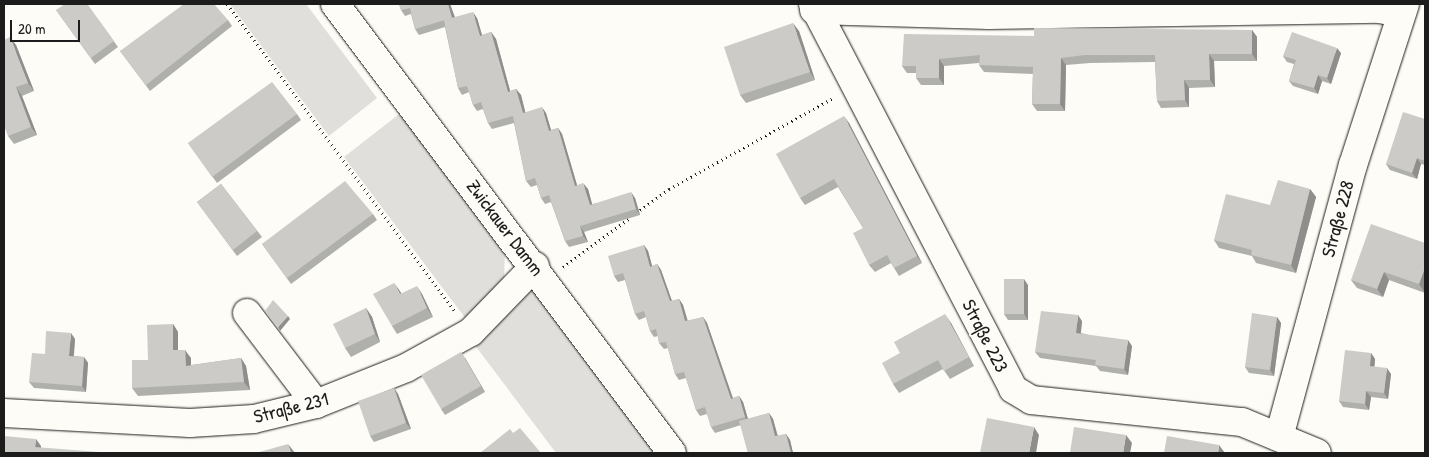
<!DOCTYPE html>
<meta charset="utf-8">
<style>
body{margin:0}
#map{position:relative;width:1429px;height:457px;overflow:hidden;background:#fdfcf7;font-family:"Patrick Hand",sans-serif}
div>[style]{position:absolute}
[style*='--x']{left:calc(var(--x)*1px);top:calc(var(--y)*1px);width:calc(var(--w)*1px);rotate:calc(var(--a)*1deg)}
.green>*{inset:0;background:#e0dfdb}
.path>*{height:3px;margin-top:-1.5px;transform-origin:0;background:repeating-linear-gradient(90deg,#1c1c1c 0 1px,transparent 0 5px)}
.roads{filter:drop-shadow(0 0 1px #1c1c1c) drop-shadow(0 0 1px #1c1c1c)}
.minor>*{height:28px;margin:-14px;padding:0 14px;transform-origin:14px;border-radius:14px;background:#fdfcf7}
.wall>*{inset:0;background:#afafac}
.shaded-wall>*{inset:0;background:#8f8e8c}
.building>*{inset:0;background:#cccbc8}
span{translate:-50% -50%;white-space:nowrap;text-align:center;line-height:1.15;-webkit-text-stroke:4px #fdfcf7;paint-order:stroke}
.street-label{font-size:19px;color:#1c1c1c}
.frame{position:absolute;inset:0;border:5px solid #1c1c1c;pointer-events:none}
.scale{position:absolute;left:10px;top:20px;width:70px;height:22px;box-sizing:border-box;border:2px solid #1c1c1c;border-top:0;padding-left:6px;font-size:15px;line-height:18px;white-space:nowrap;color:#1c1c1c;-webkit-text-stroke:4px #fdfcf7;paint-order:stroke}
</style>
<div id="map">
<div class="green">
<i style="clip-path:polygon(230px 4px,306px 4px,377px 98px,329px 136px)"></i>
<i style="clip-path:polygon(407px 108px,505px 248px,504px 280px,466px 319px,344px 157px)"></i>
<i style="clip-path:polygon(533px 277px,662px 453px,556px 453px,471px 340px)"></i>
</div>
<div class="path">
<i style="--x:227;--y:4;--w:384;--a:53.4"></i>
<i style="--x:636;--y:213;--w:41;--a:-36"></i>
<i style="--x:669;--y:189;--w:188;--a:-29"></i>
<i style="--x:563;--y:267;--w:84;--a:-36.3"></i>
</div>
<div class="roads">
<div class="minor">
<i style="--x:335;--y:4;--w:561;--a:53.11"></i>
<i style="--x:813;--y:4;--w:434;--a:62.5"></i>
<i style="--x:1013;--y:389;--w:21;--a:31"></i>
<i style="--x:1031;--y:400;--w:212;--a:6"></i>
<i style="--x:1242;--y:422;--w:81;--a:22.5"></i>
<i style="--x:814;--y:10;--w:175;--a:1.6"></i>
<i style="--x:989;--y:15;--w:390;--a:-0.9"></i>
<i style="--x:1379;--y:9;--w:23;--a:10"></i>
<i style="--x:247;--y:313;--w:114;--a:52.8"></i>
<i style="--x:4;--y:413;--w:186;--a:3.1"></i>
<i style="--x:190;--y:423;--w:64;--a:-3.6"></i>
<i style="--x:254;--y:419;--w:64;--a:-13.6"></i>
<i style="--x:316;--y:404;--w:97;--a:-21.8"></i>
<i style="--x:406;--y:368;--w:74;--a:-29"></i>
<i style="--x:471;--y:332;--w:92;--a:-45.9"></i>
<i style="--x:1279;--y:437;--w:282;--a:-74.8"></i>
<i style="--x:1353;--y:165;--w:169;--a:-72.1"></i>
</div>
</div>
<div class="wall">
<i style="clip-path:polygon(87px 4px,118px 47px,95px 64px,56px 10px)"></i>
<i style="clip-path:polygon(399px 4px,450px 4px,455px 17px,477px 18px,482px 35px,491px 32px,496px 39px,510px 91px,516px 89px,521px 95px,525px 112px,546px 113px,551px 130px,558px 128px,562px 134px,577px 185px,588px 189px,592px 204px,635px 198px,640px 215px,584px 232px,588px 242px,569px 247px,565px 241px,551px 202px,545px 204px,541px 198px,537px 185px,531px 187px,526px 181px,514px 123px,492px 129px,488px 123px,483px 109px,477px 111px,473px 105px,469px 92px,462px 95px,458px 88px,445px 27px,419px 35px,415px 29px,411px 14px,405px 16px,401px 10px)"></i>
<i style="clip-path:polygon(228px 20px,232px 26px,150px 91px,120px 51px)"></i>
<i style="clip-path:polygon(1252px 30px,1257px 37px,1257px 61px,1214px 61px,1215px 87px,1189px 88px,1189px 107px,1161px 108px,1157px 101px,1155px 62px,1090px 63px,1066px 65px,1065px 111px,1037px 111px,1032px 104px,1033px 74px,984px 72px,979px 65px,979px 63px,944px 66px,944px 85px,921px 85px,916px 78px,916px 73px,907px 73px,902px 66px,1034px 36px)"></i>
<i style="clip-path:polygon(799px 31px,815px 80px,746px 103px,740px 95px)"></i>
<i style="clip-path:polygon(16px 45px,34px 91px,22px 96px,37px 135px,14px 144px,8px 136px)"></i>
<i style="clip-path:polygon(1341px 53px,1331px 84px,1322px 81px,1318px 94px,1293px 86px,1289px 81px,1294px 64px,1287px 62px,1283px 56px)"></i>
<i style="clip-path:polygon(297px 114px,301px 120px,217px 183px,188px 143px)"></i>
<i style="clip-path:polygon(1425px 119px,1425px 165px,1421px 164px,1417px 179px,1390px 170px,1386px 164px)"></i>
<i style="clip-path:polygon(849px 123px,922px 263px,899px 276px,891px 263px,875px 272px,869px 265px,863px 228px,838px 187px,805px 205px,800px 198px)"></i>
<i style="clip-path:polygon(221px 184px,262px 237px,237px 256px,197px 202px)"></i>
<i style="clip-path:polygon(1310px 189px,1316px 197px,1296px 273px,1256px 263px,1252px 256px,1219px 248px,1214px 240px,1270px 205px)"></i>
<i style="clip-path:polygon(373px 214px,377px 220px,291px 284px,262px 244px)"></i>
<i style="clip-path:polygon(1425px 243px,1425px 293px,1389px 280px,1383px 297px,1357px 288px,1351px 280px)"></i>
<i style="clip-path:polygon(644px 245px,648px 251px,652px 266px,657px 264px,661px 270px,672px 301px,679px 299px,683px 305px,688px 321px,703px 317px,707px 323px,733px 398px,739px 396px,743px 402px,748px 419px,769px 413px,773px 419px,778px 436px,786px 434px,790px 440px,793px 453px,748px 453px,741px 425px,715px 433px,711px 427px,707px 414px,700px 416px,696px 410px,686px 378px,679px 380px,675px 374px,668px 348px,664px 349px,659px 343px,658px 336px,654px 337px,650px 331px,646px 317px,639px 320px,635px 314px,625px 280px,618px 282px,614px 276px)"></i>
<i style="clip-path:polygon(1028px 285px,1028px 320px,1008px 320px,1004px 314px)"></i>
<i style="clip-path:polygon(400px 291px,401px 294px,422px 294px,433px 317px,397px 334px,392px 326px)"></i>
<i style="clip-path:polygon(366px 308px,372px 317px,380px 342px,351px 357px,345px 348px)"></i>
<i style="clip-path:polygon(1277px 317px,1281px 323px,1274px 376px,1249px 373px,1245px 367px)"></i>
<i style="clip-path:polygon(1082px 321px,1081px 333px,1132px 346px,1128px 375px,1100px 371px,1096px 366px,1040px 358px,1035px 352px)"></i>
<i style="clip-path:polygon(951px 323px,974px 366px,950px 379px,943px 369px,899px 393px,893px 384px,900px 353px)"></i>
<i style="clip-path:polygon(173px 324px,178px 332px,178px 350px,191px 358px,191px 365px,241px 358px,246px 366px,250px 390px,138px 396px,132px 388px,148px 360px)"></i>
<i style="clip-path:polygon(75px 339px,74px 356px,84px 357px,88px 363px,86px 392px,34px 388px,29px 382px,45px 354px)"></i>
<i style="clip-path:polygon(1371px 353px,1375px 359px,1374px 367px,1391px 374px,1388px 399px,1371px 397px,1369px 410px,1343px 407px,1339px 401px)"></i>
<i style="clip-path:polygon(465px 358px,485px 392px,445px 415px,441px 409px)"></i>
<i style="clip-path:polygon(394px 388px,398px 394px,411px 429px,374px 442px,370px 436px)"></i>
</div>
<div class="shaded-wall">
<i style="clip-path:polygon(448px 4px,450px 4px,457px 24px,452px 18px)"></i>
<i style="clip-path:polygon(473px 12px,477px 18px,484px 42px,480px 36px)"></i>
<i style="clip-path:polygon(793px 23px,799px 31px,815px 80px,810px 72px)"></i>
<i style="clip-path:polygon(1252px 30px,1257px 37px,1257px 61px,1252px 54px)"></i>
<i style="clip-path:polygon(491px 32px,496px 39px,512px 98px,508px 92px)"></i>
<i style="clip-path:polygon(10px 37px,16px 45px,34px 91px,28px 83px)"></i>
<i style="clip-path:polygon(1337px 48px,1341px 53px,1331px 84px,1327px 78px)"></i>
<i style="clip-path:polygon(1209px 54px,1214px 61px,1215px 87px,1210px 80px)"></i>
<i style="clip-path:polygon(1061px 58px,1066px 65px,1065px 111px,1060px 104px)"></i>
<i style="clip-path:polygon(939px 59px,944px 66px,944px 85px,939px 78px)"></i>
<i style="clip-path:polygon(1318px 75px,1322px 81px,1318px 94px,1314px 88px)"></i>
<i style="clip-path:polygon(1184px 80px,1189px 88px,1189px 107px,1185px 100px)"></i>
<i style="clip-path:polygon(16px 87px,22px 96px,37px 135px,31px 127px)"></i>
<i style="clip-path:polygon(516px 89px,521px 95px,527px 119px,523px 113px)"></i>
<i style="clip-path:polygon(542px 107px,546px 113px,553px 137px,549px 131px)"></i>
<i style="clip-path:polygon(844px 116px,849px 123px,922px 263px,917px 256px)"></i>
<i style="clip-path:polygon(558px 128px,562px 134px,579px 192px,575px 186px)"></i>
<i style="clip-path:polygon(1417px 158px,1421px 164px,1417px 179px,1412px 173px)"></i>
<i style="clip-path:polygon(583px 183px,588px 189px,594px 211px,590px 205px)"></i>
<i style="clip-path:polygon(1310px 189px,1316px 197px,1296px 273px,1291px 265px)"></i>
<i style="clip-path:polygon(631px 192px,635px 198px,640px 215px,636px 209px)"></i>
<i style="clip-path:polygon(580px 226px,584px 232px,588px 242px,583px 236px)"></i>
<i style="clip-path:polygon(644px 245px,648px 251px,654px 273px,650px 267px)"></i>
<i style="clip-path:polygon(657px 264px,661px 270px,674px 307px,670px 301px)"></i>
<i style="clip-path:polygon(1425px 268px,1425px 293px,1419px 284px)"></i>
<i style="clip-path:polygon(1384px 272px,1389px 280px,1383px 297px,1377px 289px)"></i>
<i style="clip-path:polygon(1024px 279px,1028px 285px,1028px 320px,1024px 314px)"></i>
<i style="clip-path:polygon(394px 283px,400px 291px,405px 303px,400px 294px)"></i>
<i style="clip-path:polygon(417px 286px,422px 294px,433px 317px,427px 308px)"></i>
<i style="clip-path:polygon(679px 299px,683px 305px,689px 327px,685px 321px)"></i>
<i style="clip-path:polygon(366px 308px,372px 317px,380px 342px,375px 334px)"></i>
<i style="clip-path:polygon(945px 314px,951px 323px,974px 366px,969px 357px)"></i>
<i style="clip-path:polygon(1078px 315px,1082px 321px,1080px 339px,1076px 333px)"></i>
<i style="clip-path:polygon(288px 316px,290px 319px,280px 331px,278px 327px)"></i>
<i style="clip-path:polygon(703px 317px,707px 323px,735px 405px,731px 399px)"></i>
<i style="clip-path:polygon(1277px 317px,1281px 323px,1274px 376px,1270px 370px)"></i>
<i style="clip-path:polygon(173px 324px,178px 332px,178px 358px,173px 350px)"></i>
<i style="clip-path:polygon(71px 333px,75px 339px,73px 362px,69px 356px)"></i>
<i style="clip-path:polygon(1128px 340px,1132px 346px,1128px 375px,1124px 369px)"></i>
<i style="clip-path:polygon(185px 350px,191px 358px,191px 374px,186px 366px)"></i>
<i style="clip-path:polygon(461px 352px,465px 358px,485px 392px,481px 386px)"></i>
<i style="clip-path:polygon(1371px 353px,1375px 359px,1374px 372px,1370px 366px)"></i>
<i style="clip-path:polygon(84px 357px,88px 363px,86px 392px,82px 386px)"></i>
<i style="clip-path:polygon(241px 358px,246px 366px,250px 390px,244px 382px)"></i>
<i style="clip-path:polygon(1387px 368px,1391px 374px,1388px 399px,1384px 393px)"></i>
<i style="clip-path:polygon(394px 388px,398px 394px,411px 429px,406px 423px)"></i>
<i style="clip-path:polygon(1366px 391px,1371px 397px,1369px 410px,1365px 404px)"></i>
<i style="clip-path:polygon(739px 396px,743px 402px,749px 423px,745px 417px)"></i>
<i style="clip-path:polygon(769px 413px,773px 419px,779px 442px,775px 436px)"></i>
<i style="clip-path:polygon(1034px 427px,1039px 435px,1036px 453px,1029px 453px)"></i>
<i style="clip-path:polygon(786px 434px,790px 440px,793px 453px,791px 453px)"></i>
<i style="clip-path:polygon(1126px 435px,1132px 443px,1130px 453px,1123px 453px)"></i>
<i style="clip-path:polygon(36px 439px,41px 446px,41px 453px,35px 447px)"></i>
<i style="clip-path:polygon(288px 444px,295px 453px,291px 453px)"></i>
<i style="clip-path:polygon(1219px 445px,1225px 453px,1218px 453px)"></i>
</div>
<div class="building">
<i style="clip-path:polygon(65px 4px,87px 4px,114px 41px,91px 58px,56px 10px)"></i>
<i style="clip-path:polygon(184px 4px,214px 4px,228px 20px,146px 85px,120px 51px)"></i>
<i style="clip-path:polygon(399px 4px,448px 4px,452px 18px,415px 29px,410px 8px,401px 10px)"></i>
<i style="clip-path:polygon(473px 12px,480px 36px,491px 32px,508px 92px,516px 89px,523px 113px,542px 107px,549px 131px,558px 128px,575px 186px,583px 183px,590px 205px,631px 192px,636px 209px,580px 226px,583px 236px,565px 241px,549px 195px,541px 198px,535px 178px,526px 181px,513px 116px,488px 123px,481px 102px,473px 105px,467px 86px,458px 88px,444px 20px)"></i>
<i style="clip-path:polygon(793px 23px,810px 72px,740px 95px,724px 47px)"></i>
<i style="clip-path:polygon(1034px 28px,1252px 30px,1252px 54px,1209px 54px,1210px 80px,1184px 80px,1185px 100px,1157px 101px,1155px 55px,1085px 55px,1061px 58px,1060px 104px,1032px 104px,1033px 67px,979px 65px,980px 55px,939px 59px,939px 78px,916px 78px,916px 66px,902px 66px,904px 34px,1034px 36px)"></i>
<i style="clip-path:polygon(1292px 32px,1337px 48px,1327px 78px,1318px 75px,1314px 88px,1289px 81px,1296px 60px,1283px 56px)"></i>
<i style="clip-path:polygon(10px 37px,28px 83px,16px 87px,31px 127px,8px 136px,4px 126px,4px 40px)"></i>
<i style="clip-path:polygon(272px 82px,297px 114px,212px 177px,188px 143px)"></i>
<i style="clip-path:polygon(1403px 112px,1425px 119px,1425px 132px,1424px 135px,1425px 136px,1425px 161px,1417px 158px,1412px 173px,1386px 164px)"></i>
<i style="clip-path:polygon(844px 116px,917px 256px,894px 268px,887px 255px,869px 265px,853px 233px,863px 228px,834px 179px,800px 198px,776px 154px)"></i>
<i style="clip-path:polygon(1278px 180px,1310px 189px,1291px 265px,1251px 255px,1252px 250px,1214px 240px,1226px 194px,1270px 205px)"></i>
<i style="clip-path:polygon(345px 181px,373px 214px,287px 278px,262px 244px)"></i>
<i style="clip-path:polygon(221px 184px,257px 231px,233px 250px,197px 202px)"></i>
<i style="clip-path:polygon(1371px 224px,1425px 243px,1425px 268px,1419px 284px,1384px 272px,1377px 289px,1351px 280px)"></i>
<i style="clip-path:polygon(644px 245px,650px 267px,657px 264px,670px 301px,679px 299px,685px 321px,703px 317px,731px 399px,739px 396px,745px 417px,711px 427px,705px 407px,696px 410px,684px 372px,675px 374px,666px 342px,659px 343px,656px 329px,650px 331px,644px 311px,635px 314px,623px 273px,614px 276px,608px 256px)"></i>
<i style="clip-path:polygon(1004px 279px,1024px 279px,1024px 314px,1004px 314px)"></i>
<i style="clip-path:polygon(394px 283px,400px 294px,417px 286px,427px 308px,392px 326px,373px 294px)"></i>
<i style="clip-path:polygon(273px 300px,288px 316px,278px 327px,265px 311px)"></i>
<i style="clip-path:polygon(366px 308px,375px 334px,345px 348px,333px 324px)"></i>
<i style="clip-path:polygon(1041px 311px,1078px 315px,1076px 333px,1128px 340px,1124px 369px,1095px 365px,1096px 360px,1035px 352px)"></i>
<i style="clip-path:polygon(1252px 313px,1277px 317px,1270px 370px,1245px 367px)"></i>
<i style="clip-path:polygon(945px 314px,969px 357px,944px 371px,938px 360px,893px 384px,882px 363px,900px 353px,894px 342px)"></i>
<i style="clip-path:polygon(173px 324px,173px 350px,185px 350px,186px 366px,241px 358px,244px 382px,132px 388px,132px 360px,148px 360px,147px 325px)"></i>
<i style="clip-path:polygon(46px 331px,71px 333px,69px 356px,84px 357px,82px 386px,29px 382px,32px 353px,45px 354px)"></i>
<i style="clip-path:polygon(1345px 350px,1371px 353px,1370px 366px,1387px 368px,1384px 393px,1366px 391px,1365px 404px,1339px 401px)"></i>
<i style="clip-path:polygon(461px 352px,481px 386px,441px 409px,421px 375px)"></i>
<i style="clip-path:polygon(394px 388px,406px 423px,370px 436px,358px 401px)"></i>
<i style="clip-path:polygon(769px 413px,775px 436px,786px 434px,791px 453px,748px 453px,739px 421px)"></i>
<i style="clip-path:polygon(987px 418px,1034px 427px,1029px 453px,980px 453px)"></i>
<i style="clip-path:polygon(1074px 427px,1126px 435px,1123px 453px,1070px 453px)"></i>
<i style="clip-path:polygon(520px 428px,541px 453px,480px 453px,510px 429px,513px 433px)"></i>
<i style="clip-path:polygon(4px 436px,36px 439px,35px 447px,99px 452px,99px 453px,4px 453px)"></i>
<i style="clip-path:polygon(1167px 436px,1219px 445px,1218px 453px,1164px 453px)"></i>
<i style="clip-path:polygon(288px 444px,291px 453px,256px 453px)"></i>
<i style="clip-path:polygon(150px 452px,171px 453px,150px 453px)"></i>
</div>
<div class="street-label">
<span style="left:1338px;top:219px;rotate:-75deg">Straße 228</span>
<span style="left:505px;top:228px;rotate:53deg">Zwickauer Damm</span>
<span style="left:985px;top:336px;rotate:63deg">Straße 223</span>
<span style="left:291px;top:408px;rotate:-14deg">Straße 231</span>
</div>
<div class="frame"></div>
<div class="scale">20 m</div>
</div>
